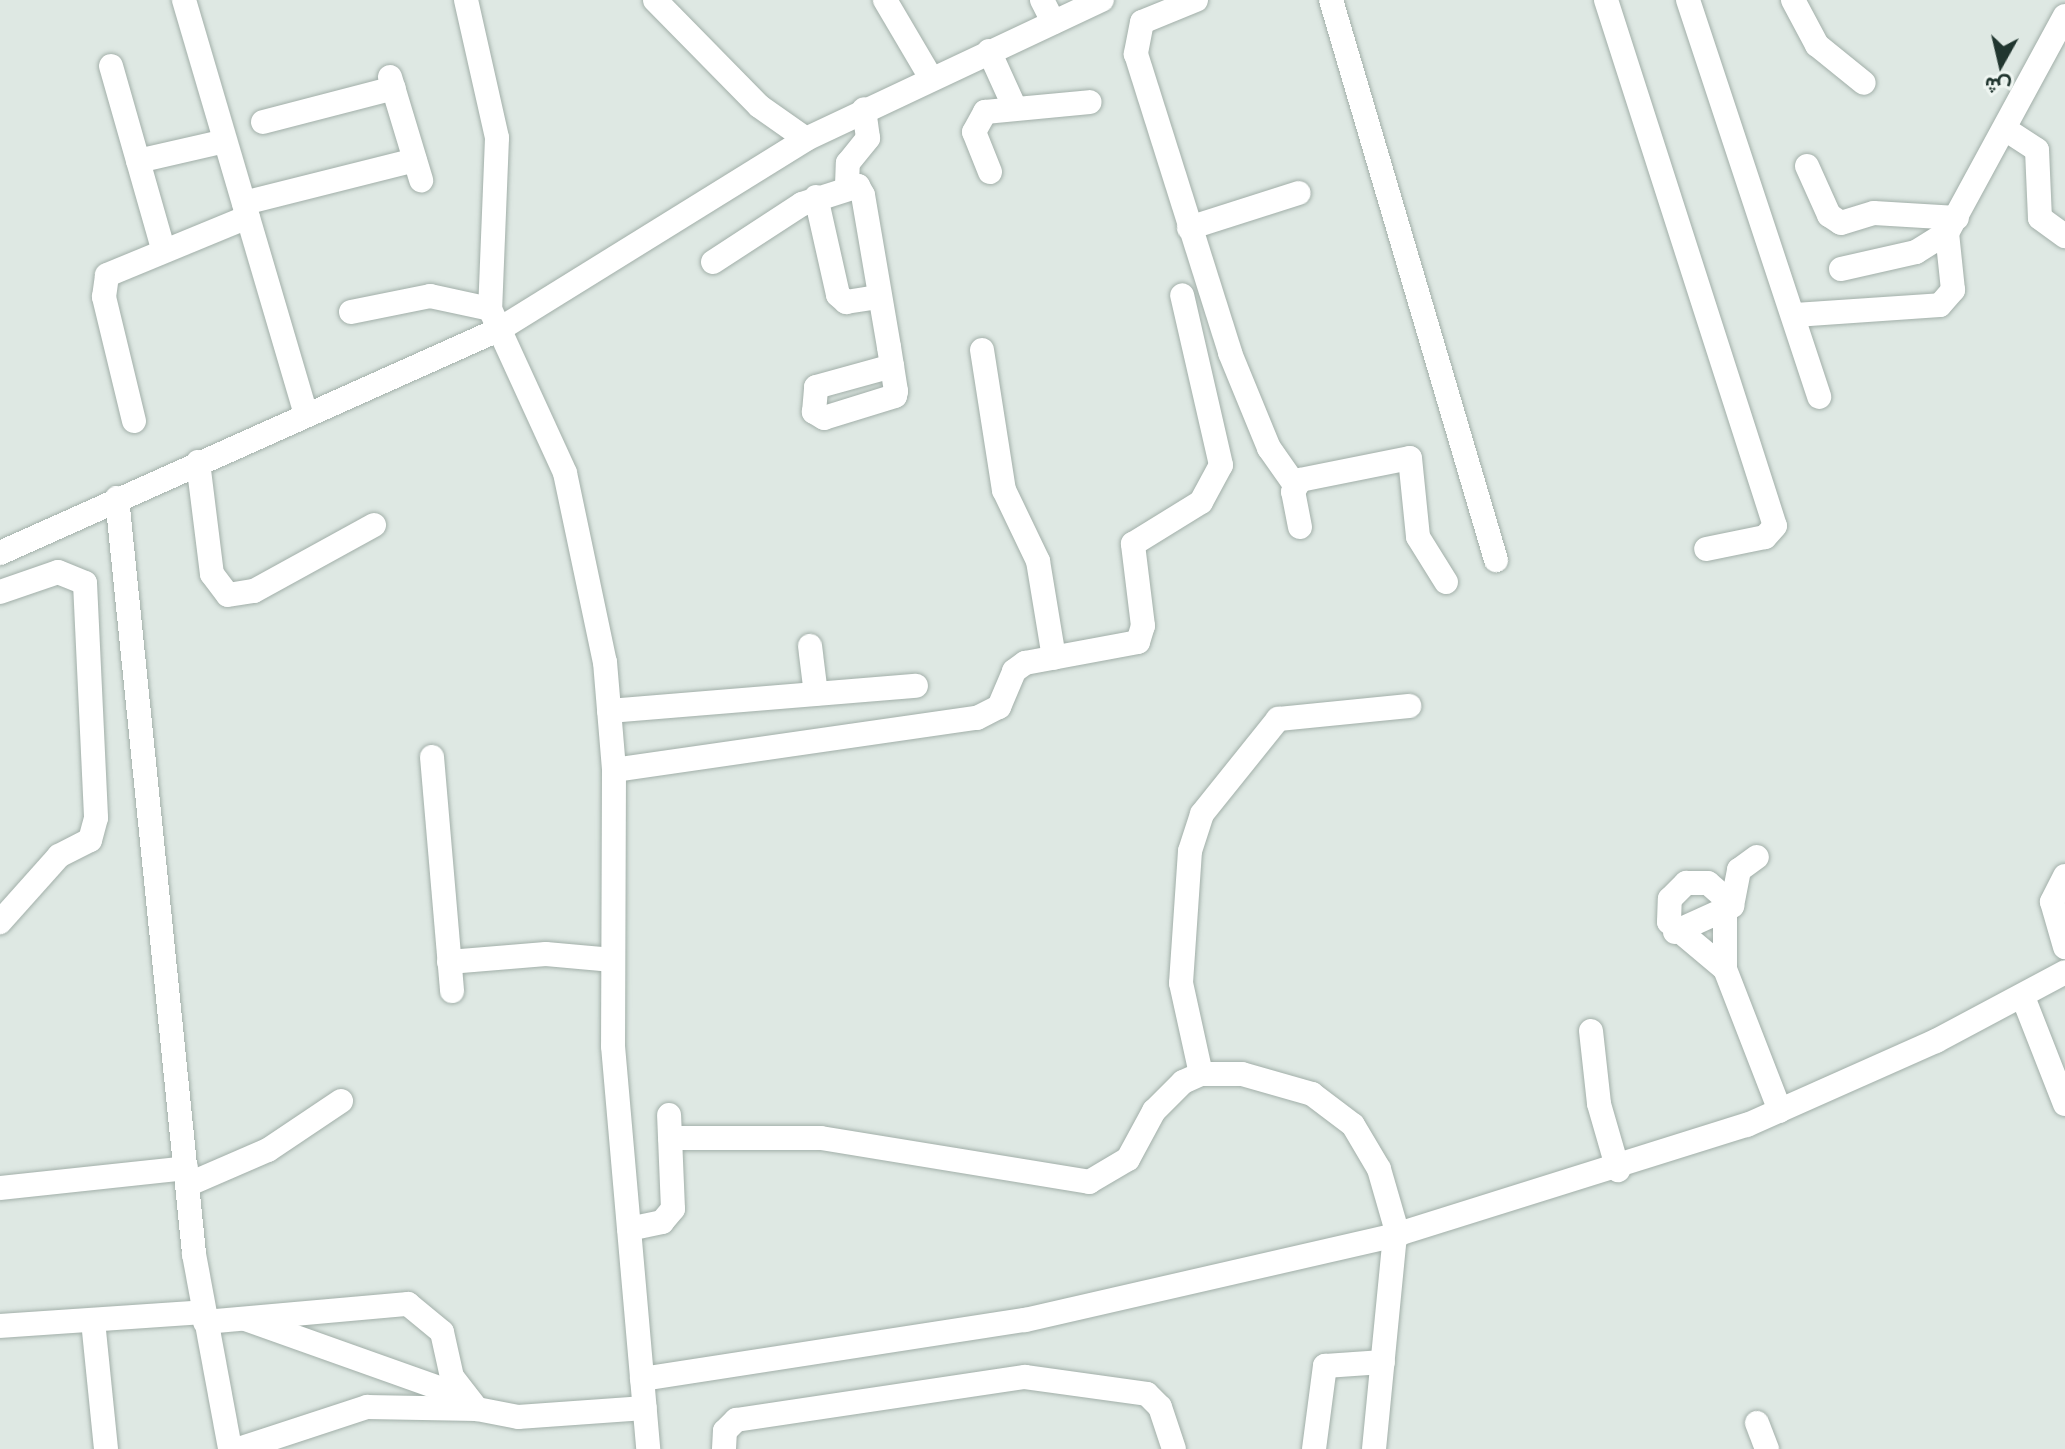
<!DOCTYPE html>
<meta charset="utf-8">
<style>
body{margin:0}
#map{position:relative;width:2065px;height:1449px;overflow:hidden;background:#dee8e3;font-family:Barlow,Vazirmatn,sans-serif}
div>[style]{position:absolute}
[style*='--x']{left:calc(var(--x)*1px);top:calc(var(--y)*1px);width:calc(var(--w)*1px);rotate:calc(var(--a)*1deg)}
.roads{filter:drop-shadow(0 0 2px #a2afa9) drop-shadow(0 0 2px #a2afa9)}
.minor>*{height:24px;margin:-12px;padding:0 12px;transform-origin:12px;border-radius:12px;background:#fff}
span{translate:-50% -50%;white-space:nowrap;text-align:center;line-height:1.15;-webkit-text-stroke:6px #eef5f1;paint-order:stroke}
.north{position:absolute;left:1961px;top:24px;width:80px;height:80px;-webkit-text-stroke:6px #eef5f1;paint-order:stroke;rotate:188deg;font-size:22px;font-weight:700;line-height:32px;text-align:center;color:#21362f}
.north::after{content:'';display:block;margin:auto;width:28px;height:36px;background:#21362f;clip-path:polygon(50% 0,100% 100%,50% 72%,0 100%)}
</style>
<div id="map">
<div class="roads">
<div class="minor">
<i style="--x:184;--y:0;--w:433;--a:73.6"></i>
<i style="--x:466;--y:0;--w:141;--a:77.3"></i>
<i style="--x:497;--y:138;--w:171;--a:92.3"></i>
<i style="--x:490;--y:309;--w:180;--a:65.4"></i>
<i style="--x:565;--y:473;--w:193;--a:78.1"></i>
<i style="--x:605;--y:662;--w:108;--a:85.2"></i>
<i style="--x:614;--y:770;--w:276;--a:90.2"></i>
<i style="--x:613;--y:1046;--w:405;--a:85"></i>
<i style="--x:655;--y:0;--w:148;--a:45.5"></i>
<i style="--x:759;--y:106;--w:57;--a:35.1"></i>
<i style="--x:885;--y:0;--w:91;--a:59.5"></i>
<i style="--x:1042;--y:0;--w:25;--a:63"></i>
<i style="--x:1196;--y:0;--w:58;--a:157.8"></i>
<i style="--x:1142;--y:22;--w:33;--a:101"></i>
<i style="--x:1136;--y:54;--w:313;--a:72.5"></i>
<i style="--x:1230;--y:353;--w:103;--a:67.7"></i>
<i style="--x:1269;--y:448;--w:45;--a:54.9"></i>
<i style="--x:1331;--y:0;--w:584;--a:73.58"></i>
<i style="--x:1606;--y:0;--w:552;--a:72.19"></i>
<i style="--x:1775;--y:526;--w:15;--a:132"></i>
<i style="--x:1765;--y:537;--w:60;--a:168.5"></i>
<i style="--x:1688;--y:0;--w:418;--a:71.7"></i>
<i style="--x:1793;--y:0;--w:51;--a:61.9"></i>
<i style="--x:1817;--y:45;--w:60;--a:39"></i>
<i style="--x:989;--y:51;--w:58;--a:65.6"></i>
<i style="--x:111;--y:66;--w:189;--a:74.1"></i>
<i style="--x:390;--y:77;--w:108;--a:73.2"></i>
<i style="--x:263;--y:122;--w:135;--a:-14.5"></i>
<i style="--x:2005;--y:129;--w:38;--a:33"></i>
<i style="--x:2037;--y:150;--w:68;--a:87.5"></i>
<i style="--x:2040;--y:218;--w:31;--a:36"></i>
<i style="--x:138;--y:161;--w:89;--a:-12.9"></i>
<i style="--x:1807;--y:166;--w:54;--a:65.8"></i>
<i style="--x:1829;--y:215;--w:14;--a:34"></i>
<i style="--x:1841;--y:223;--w:34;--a:-17"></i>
<i style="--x:1874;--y:213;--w:83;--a:3.4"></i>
<i style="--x:990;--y:172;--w:43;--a:-111.8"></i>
<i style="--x:974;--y:132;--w:23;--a:-61"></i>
<i style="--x:985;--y:112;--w:105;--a:-5.4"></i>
<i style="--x:847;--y:186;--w:23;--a:-88"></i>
<i style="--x:848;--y:163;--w:32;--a:-51"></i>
<i style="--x:868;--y:138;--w:29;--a:-98"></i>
<i style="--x:816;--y:197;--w:100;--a:77.3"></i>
<i style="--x:838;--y:295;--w:11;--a:41"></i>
<i style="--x:846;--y:302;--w:33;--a:-9"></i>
<i style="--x:244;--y:203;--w:176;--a:-14.1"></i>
<i style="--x:1189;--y:228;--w:115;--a:-17.7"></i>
<i style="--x:713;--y:262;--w:106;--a:-33.1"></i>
<i style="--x:802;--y:204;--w:59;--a:-17.8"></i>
<i style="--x:858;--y:186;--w:10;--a:61"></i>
<i style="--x:863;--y:195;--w:154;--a:80.3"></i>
<i style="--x:889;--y:347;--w:45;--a:81"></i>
<i style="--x:896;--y:391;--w:5;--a:101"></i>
<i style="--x:895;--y:396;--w:74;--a:162.8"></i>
<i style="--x:824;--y:418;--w:12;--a:-149"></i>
<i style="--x:814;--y:412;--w:25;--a:-85"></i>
<i style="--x:816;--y:387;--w:79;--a:-15.4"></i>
<i style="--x:1841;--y:269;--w:77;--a:-12.8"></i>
<i style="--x:1916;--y:252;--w:36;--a:-32"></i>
<i style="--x:1947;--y:233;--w:247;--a:-61.5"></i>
<i style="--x:351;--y:312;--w:81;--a:-11.4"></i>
<i style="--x:430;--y:296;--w:61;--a:12.2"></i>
<i style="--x:1795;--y:315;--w:145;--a:-3.9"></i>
<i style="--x:1940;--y:305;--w:20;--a:-49"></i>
<i style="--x:1953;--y:290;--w:57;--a:-96"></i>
<i style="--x:982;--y:350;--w:142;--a:81.1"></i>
<i style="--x:1004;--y:490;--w:79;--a:64.4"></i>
<i style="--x:1038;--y:561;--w:98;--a:80.6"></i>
<i style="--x:134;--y:421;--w:128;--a:-103.6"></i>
<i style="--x:104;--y:297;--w:22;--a:-82"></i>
<i style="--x:107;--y:275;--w:152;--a:-22.4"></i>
<i style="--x:198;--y:462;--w:113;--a:82.9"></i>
<i style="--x:212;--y:574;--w:26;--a:53"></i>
<i style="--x:228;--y:595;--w:26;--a:-9"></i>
<i style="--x:254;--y:591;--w:137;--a:-28.8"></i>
<i style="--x:117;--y:498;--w:760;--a:84.18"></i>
<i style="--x:194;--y:1254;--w:198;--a:79.5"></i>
<i style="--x:1300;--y:527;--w:36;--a:-101"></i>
<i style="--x:1293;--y:492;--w:14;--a:-60"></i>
<i style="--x:1300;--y:480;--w:112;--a:-11.3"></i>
<i style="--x:1410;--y:458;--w:79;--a:84.2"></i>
<i style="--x:1418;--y:537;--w:53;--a:58.1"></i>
<i style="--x:0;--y:553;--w:548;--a:-24.13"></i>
<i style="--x:500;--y:329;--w:360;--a:-31.8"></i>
<i style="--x:806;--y:139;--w:327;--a:-25.2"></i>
<i style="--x:0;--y:592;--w:61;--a:-19"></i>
<i style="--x:58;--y:572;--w:29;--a:22"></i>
<i style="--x:85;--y:583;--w:235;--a:87.3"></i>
<i style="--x:96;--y:818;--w:23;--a:105"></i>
<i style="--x:90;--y:840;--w:35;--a:153"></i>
<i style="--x:59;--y:856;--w:89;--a:131.8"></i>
<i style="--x:810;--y:646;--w:48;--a:82.9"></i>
<i style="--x:609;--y:711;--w:308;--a:-4.7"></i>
<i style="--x:432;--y:757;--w:235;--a:85.1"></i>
<i style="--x:614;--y:770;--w:367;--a:-8.2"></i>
<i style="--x:977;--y:718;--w:25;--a:-27"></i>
<i style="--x:999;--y:707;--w:39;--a:-67"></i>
<i style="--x:1014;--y:671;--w:14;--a:-36"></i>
<i style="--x:1025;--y:663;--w:115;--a:-10.5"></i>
<i style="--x:1138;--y:642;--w:17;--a:-73"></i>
<i style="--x:1143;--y:626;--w:83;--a:-97"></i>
<i style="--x:1133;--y:544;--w:80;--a:-31.7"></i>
<i style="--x:1201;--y:502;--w:42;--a:-61.6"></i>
<i style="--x:1221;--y:465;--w:174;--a:-102.9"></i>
<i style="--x:2065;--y:876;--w:29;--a:117"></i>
<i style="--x:2052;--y:902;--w:47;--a:73.9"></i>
<i style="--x:1675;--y:932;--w:63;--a:-24.5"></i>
<i style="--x:1732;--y:906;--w:37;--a:-79"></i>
<i style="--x:1739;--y:870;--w:22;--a:-36"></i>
<i style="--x:449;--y:962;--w:97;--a:-4.7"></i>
<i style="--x:546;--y:954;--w:67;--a:5.1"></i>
<i style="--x:1725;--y:969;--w:73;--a:-140"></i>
<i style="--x:1669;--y:922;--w:23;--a:-88"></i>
<i style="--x:1670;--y:899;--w:23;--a:-45"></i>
<i style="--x:1686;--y:883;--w:22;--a:0"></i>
<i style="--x:1708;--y:883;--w:23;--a:41"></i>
<i style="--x:1725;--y:898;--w:71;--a:90"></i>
<i style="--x:1725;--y:969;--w:152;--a:68.8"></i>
<i style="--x:2023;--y:997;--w:115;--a:68.6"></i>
<i style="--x:1591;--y:1031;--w:73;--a:83.7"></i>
<i style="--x:1599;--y:1104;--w:69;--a:73.9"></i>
<i style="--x:1201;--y:1074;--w:93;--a:-102.4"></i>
<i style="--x:1181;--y:983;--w:132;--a:-86.1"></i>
<i style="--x:1190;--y:851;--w:39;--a:-72"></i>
<i style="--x:1202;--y:814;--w:122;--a:-51.3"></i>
<i style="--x:1278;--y:719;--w:132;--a:-5.7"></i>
<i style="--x:670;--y:1138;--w:151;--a:0"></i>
<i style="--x:821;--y:1138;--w:272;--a:9.3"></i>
<i style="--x:1089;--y:1182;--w:45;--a:-30.5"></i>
<i style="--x:1128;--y:1159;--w:55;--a:-61.6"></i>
<i style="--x:1154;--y:1111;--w:41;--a:-45"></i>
<i style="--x:1183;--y:1082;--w:20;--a:-24"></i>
<i style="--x:1201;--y:1074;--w:41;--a:0"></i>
<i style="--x:1242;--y:1074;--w:73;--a:15.9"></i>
<i style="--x:1312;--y:1094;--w:51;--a:37.1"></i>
<i style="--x:1353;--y:1125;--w:51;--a:59.4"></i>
<i style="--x:1379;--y:1169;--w:69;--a:73.9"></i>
<i style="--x:187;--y:1185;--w:88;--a:-23.4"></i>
<i style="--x:268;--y:1150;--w:88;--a:-33.9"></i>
<i style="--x:0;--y:1188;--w:187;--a:-6.1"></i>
<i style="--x:629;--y:1229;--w:34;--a:-12"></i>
<i style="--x:662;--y:1222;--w:17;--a:-50"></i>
<i style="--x:673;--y:1209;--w:94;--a:-92.4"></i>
<i style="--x:248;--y:1320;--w:226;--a:19.6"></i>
<i style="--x:93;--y:1321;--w:129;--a:84.2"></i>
<i style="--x:205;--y:1322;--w:204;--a:-5.1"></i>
<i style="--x:408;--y:1304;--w:44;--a:39.5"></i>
<i style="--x:442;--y:1332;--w:46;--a:77.5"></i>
<i style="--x:452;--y:1377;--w:41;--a:52"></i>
<i style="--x:477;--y:1409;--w:42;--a:11"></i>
<i style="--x:518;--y:1417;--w:127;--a:-4.1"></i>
<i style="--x:0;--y:1326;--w:203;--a:-3.9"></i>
<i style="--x:642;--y:1379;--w:388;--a:-8.8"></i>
<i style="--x:1025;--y:1320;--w:380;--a:-12.9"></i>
<i style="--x:1395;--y:1235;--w:369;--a:-17.4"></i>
<i style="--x:1747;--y:1125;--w:207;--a:-24"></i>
<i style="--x:1936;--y:1041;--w:146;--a:-28.1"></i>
<i style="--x:1757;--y:1423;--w:28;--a:69"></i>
<i style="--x:239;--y:1449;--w:135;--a:-18.2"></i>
<i style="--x:367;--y:1407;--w:110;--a:1"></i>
<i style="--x:724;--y:1449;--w:18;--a:-87"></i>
<i style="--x:725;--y:1431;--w:16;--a:-45"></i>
<i style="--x:736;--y:1420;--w:292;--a:-8.5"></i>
<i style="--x:1025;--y:1377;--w:123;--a:7.9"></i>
<i style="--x:1147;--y:1394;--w:18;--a:45"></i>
<i style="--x:1160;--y:1407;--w:44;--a:71.6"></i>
<i style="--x:1314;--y:1449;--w:84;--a:-82.5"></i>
<i style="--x:1325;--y:1366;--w:58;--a:-3.9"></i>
<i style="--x:1374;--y:1449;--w:215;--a:-84.4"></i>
</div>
</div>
<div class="north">ش</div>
</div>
